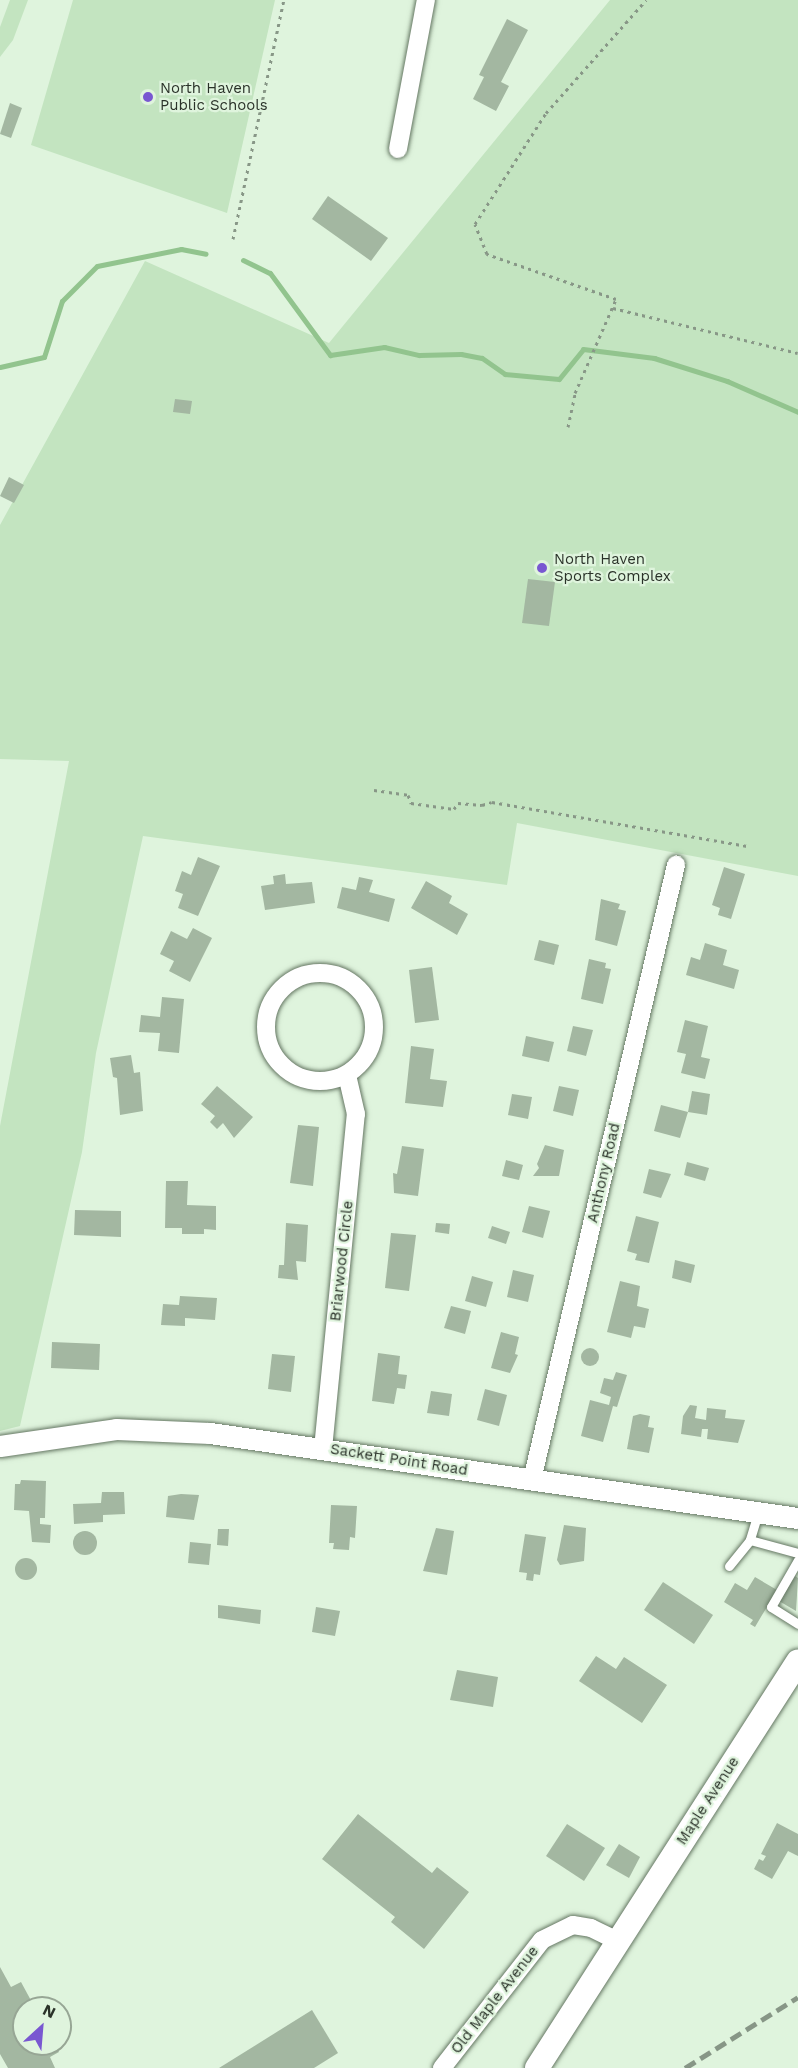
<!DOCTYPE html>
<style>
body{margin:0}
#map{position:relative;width:798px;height:2068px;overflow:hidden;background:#dff4dd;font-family:"Work Sans",sans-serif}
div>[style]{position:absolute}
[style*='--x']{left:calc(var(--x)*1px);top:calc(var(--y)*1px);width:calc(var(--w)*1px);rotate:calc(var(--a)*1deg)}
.green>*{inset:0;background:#c3e4c0}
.stream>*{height:5px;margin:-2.5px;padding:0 2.5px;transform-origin:2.5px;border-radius:2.5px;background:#92c48e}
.building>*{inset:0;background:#a3b7a1}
.round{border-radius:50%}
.path>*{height:3px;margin-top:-1.5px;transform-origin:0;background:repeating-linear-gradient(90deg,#889787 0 3px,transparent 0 7.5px)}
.roads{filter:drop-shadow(0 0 2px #657763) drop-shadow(0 0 2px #657763)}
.service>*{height:9px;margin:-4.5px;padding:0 4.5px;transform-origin:4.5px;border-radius:4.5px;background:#fff}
.minor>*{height:18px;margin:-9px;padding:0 9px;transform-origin:9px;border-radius:9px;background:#fff}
.minor>.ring{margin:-9px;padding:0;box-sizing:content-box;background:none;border:18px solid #fff;border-radius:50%}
.tertiary>*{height:21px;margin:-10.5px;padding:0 10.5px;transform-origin:10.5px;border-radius:10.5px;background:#fff}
.secondary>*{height:24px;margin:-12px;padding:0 12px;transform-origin:12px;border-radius:12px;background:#fff}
.rail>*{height:4.5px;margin-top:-2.25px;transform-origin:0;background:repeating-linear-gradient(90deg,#879686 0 12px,transparent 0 18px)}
.dots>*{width:16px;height:16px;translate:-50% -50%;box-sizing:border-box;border:3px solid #dff4dd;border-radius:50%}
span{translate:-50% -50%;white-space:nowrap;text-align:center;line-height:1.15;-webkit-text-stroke:4.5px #dff4dd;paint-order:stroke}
.poi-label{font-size:15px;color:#2a3229}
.left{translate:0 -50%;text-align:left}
.street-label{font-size:15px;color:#2a3229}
.north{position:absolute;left:12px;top:1996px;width:60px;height:60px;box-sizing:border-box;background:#dff4dd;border:2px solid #97a695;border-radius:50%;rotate:26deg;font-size:16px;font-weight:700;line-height:24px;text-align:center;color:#2a3229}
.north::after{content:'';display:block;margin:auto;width:21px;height:27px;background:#7957d1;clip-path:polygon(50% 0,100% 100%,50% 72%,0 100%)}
</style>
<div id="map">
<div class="green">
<i style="clip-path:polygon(10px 0,28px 0,13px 40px,0 57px,0 27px)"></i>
<i style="clip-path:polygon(73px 0,275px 0,227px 213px,31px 145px)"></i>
<i style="clip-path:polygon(610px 0,798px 0,798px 876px,517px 823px,507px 885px,143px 836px,96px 1053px,82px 1152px,20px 1426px,0 1431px,0 1126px,69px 761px,0 759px,0 525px,145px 261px,329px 343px)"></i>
</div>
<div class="stream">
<i style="--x:243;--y:260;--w:30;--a:26"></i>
<i style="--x:270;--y:273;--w:102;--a:53.8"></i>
<i style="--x:330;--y:355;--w:55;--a:-8.4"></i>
<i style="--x:384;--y:347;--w:36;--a:13"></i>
<i style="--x:419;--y:355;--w:42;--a:-1.4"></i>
<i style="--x:461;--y:354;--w:21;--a:11"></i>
<i style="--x:482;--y:358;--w:28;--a:35"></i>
<i style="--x:505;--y:374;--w:54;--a:5.3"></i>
<i style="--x:559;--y:379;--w:38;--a:-51"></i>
<i style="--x:583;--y:349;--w:72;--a:7.2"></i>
<i style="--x:654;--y:358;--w:77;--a:17.5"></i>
<i style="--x:727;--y:381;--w:77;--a:23.6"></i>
<i style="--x:0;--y:367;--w:45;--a:-12.8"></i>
<i style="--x:44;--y:357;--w:59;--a:-72.2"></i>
<i style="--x:62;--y:301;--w:49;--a:-45"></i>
<i style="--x:97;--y:266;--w:86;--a:-11.4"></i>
<i style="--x:181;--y:249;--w:25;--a:11"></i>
</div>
<div class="building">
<i style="clip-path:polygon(507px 19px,528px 30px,501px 82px,509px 86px,496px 111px,473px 99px,484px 77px,479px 75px)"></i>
<i style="clip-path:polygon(10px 103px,22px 108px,11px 138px,0 134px)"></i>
<i style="clip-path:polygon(328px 196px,388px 238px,371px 261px,312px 219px)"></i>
<i style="clip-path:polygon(175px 399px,192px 401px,190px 414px,173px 412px)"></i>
<i style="clip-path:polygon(9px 477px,24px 485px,14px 503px,0 496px)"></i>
<i style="clip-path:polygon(528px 579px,555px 582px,549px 626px,522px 623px)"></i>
<i style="clip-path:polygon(198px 857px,220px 866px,198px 916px,178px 908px,183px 894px,175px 891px,182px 871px,191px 875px)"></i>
<i style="clip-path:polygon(724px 867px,745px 874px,731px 919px,718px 915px,720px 908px,712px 905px)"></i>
<i style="clip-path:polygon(285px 874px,286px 884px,312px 882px,315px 903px,265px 910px,261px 886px,274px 884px,273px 876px)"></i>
<i style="clip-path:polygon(359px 877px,373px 880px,369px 892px,395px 899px,389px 922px,337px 908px,342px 887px,356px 890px)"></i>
<i style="clip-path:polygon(426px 881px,452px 896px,449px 903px,468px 914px,457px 935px,411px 908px)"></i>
<i style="clip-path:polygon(601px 899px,620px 904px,618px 909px,626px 911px,617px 946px,595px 940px)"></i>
<i style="clip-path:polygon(193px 928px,212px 938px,190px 982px,169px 971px,174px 961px,160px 954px,171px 931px,187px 939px)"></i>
<i style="clip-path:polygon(539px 940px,559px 945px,554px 965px,534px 960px)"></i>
<i style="clip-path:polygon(705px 943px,727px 950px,723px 965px,739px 970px,734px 989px,686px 975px,691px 957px,700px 960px)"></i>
<i style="clip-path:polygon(589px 959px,606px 963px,605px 968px,611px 969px,603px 1004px,581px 999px)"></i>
<i style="clip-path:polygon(432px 967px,439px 1020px,415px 1023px,409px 970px)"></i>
<i style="clip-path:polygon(162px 997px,184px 999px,179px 1053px,158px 1051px,160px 1033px,139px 1032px,141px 1015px,160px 1017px)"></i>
<i style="clip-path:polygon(685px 1020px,708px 1026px,701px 1057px,710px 1059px,705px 1079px,681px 1073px,686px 1054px,677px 1052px)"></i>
<i style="clip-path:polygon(573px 1026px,593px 1030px,586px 1056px,567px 1051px)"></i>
<i style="clip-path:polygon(526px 1036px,554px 1042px,549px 1062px,522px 1056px)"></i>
<i style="clip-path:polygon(411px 1046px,434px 1049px,430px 1079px,447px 1081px,443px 1107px,405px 1103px)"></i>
<i style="clip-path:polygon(131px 1055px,134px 1073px,140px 1072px,143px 1111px,120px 1115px,117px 1078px,113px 1077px,110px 1058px)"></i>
<i style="clip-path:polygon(217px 1086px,253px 1117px,234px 1138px,223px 1123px,217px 1129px,210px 1122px,215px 1116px,201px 1104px)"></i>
<i style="clip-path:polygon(559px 1086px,579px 1090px,573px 1116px,553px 1111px)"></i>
<i style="clip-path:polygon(692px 1091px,710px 1094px,707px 1115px,688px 1112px)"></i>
<i style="clip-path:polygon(512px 1094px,532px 1097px,528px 1119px,508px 1115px)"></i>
<i style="clip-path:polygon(661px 1105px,688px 1112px,680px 1138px,654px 1131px)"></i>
<i style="clip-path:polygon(298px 1125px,319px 1127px,313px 1186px,290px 1183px)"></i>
<i style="clip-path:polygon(545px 1145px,564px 1150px,559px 1176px,533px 1176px,539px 1168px,537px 1164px)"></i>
<i style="clip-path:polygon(402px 1146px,424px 1149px,418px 1196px,394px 1193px,393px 1173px,397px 1174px)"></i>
<i style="clip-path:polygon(506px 1160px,523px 1165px,519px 1180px,502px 1176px)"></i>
<i style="clip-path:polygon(687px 1162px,709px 1168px,705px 1181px,684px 1175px)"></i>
<i style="clip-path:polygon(649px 1169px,671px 1174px,661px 1198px,643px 1193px)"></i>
<i style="clip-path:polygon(166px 1181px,188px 1181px,187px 1205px,216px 1206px,216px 1230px,204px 1229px,204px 1234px,182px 1234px,182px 1228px,165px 1228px)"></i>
<i style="clip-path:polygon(529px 1206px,550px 1211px,543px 1238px,522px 1232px)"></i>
<i style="clip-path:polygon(75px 1210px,121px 1211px,121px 1237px,74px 1235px)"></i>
<i style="clip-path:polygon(636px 1216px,659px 1222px,649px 1263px,635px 1260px,637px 1254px,627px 1251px)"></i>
<i style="clip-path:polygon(286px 1223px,308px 1225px,306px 1262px,296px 1261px,298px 1280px,278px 1278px,279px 1265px,284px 1265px)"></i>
<i style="clip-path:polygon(436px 1223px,450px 1224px,449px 1234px,435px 1232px)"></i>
<i style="clip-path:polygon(492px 1226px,510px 1232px,506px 1244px,488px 1238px)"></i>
<i style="clip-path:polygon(391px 1233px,416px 1235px,409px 1291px,385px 1288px)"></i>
<i style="clip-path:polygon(675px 1260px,695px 1265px,691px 1283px,672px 1278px)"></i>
<i style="clip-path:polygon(513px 1270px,534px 1275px,528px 1302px,507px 1297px)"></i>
<i style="clip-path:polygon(472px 1276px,493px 1282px,486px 1307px,465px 1301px)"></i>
<i style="clip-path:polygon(620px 1281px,640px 1286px,637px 1306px,649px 1309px,645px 1328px,634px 1326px,631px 1338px,607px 1332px)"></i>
<i style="clip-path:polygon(180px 1296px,217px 1298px,215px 1320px,185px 1318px,185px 1326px,161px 1325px,163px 1304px,179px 1305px)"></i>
<i style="clip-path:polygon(451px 1306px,471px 1311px,465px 1334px,444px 1328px)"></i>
<i style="clip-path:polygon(501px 1332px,519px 1337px,515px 1354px,518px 1355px,510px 1373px,491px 1368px)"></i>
<i style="clip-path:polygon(52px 1342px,100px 1344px,99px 1370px,51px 1368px)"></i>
<i class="round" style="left:581px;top:1348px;width:18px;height:18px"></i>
<i style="clip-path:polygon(378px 1353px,400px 1356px,398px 1374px,407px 1375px,405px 1389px,397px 1388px,394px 1404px,372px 1401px)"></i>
<i style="clip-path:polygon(272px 1354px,295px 1356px,291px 1392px,268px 1389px)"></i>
<i style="clip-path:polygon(616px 1372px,627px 1375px,617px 1407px,613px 1406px,603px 1442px,581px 1436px,590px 1400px,609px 1405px,611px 1397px,600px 1393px,604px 1378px,613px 1380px)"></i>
<i style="clip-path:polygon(485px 1389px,507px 1395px,499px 1426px,477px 1420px)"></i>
<i style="clip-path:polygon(431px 1391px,452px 1394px,449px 1416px,427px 1413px)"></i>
<i style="clip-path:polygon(690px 1405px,697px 1406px,695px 1418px,706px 1420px,707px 1408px,726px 1410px,725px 1418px,745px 1420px,738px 1443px,707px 1439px,708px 1429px,702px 1429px,701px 1437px,681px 1434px,683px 1416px)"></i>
<i style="clip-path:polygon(640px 1414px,650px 1416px,648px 1427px,654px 1428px,649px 1453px,627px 1449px,633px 1416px)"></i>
<i style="clip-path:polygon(21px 1480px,46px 1481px,45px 1518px,40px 1518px,40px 1524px,51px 1525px,50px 1543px,32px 1542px,29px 1511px,14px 1510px,15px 1484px,20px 1484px)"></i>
<i style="clip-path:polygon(102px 1492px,124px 1492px,125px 1514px,103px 1515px,103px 1522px,74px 1524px,73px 1504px,101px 1503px)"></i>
<i style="clip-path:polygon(181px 1494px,199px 1495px,194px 1520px,166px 1517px,168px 1496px)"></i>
<i style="clip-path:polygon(331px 1505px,357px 1506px,355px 1538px,350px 1537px,349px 1550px,333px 1549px,334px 1543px,329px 1543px)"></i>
<i style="clip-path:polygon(564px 1525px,586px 1528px,584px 1561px,560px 1565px,557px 1560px)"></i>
<i style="clip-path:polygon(436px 1528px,454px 1531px,447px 1575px,423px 1571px)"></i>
<i style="clip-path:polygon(218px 1529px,229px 1529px,228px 1546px,217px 1545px)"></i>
<i class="round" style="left:73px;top:1531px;width:24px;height:24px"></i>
<i style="clip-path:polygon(525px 1534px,546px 1537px,540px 1575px,534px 1574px,533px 1581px,526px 1580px,527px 1573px,519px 1572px)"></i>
<i style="clip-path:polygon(190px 1542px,211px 1544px,209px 1565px,188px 1563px)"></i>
<i class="round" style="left:15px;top:1558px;width:22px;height:22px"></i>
<i style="clip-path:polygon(795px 1576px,798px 1578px,796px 1611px,779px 1601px)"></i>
<i style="clip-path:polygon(755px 1577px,777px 1590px,755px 1627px,750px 1624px,753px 1620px,724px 1602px,735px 1583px,747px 1590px)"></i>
<i style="clip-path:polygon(663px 1582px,713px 1615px,694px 1644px,644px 1610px)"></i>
<i style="clip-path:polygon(218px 1605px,261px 1610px,260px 1624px,218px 1618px)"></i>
<i style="clip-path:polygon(316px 1607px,340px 1611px,335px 1636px,312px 1632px)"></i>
<i style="clip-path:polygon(596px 1656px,616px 1669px,624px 1657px,667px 1685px,642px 1723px,579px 1681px)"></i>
<i style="clip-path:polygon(457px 1670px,498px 1677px,493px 1707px,450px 1700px)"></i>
<i style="clip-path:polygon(358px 1814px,432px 1873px,437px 1867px,469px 1892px,424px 1949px,391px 1922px,395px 1917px,322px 1859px)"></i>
<i style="clip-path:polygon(777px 1823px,798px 1834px,798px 1856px,788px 1851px,772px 1879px,754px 1869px,759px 1859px,763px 1861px,766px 1856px,761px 1854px)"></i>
<i style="clip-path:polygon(567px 1824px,605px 1848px,584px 1881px,546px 1856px)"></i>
<i style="clip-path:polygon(619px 1844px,640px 1857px,629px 1878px,606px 1865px)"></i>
<i style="clip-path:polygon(0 1967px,11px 1987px,21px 1982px,34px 2006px,24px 2008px,24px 2044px,55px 2044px,59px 2052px,50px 2057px,55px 2068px,8px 2068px,0 2054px)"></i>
<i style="clip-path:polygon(312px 2010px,338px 2053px,314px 2068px,219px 2068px)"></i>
</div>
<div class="path">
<i style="--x:233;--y:239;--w:244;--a:-78"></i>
<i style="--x:613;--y:308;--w:190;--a:13.7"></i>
<i style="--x:568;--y:427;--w:35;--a:-78"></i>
<i style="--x:575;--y:393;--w:103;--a:-66.4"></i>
<i style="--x:616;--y:299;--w:137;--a:-160.8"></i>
<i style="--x:487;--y:254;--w:32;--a:-112"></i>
<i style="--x:475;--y:224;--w:132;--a:-57.4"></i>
<i style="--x:546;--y:113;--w:151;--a:-48.5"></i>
<i style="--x:374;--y:790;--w:34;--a:8"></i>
<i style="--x:408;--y:795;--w:9;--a:69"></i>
<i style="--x:411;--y:803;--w:43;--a:7.9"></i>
<i style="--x:454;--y:809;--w:7;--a:-56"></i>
<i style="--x:458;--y:803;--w:24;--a:5"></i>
<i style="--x:482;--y:805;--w:10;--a:-17"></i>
<i style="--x:492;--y:802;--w:259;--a:9.8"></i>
</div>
<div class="roads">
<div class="service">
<i style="--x:758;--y:1513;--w:28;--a:107"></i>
<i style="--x:750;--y:1540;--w:50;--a:15.2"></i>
<i style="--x:798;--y:1560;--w:54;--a:119.9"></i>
<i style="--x:771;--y:1607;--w:32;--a:32"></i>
<i style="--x:729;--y:1566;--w:33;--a:-51"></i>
</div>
<div class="minor">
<i style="--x:398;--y:149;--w:152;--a:-79.4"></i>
<i class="ring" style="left:266px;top:973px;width:90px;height:90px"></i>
<i style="--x:323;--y:1449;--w:337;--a:-84.4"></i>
<i style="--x:356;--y:1114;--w:40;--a:-103"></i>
<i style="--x:532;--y:1480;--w:632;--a:-76.82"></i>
<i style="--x:442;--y:2068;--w:162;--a:-52"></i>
<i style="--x:542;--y:1940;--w:34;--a:-26"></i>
<i style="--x:573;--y:1925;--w:18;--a:9"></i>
<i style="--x:591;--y:1928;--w:30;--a:26"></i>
</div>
<div class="tertiary">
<i style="--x:0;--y:1446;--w:117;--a:-8.3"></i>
<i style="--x:116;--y:1429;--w:94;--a:2.4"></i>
<i style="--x:210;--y:1433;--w:594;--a:8.23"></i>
</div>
<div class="secondary">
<i style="--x:537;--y:2068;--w:483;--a:-57.3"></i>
</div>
</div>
<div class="rail">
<i style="--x:685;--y:2068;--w:133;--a:-32.1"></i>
</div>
<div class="dots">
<i style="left:148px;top:97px;background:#7957d1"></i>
<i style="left:542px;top:568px;background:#7957d1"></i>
</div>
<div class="poi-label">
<span class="left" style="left:160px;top:97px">North Haven<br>Public Schools</span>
<span class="left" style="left:554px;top:568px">North Haven<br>Sports Complex</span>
</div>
<div class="street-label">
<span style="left:604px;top:1173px;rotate:-77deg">Anthony Road</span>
<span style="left:342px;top:1261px;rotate:-84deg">Briarwood Circle</span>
<span style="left:399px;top:1460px;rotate:9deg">Sackett Point Road</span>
<span style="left:708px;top:1801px;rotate:-57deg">Maple Avenue</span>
<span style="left:495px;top:2000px;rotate:-52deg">Old Maple Avenue</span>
</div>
<div class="north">N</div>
</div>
